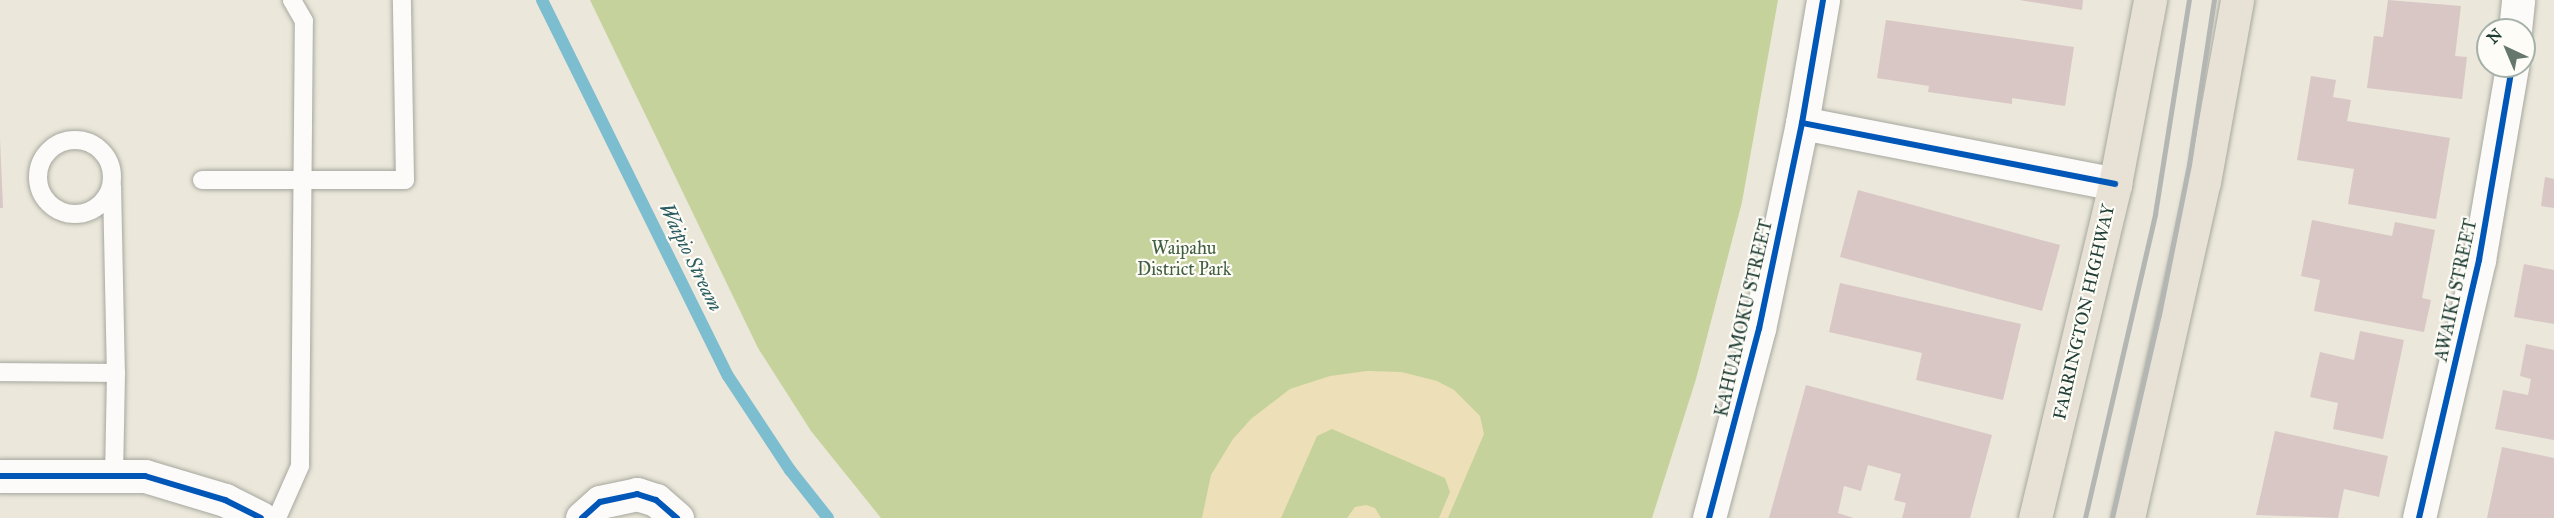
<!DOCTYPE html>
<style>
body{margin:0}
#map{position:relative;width:2554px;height:518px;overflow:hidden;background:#ebe7da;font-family:"IM FELL Great Primer",serif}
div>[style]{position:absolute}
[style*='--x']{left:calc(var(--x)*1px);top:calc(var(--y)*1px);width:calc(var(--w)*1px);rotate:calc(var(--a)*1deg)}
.green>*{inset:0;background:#c6d29b}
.sand>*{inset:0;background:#ede0b9}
.stream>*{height:12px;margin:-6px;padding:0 6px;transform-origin:6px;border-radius:6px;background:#7cbdd0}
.building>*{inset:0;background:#d9c7c6}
.roads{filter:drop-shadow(0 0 2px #a6a89f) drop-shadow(0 0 2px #a6a89f)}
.service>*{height:18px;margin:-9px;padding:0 9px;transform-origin:9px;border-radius:9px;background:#fcfbf9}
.service>.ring{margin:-9px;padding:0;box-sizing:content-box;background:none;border:18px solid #fcfbf9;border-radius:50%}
.minor>*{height:33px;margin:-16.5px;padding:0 16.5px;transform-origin:16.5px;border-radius:16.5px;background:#fcfbf9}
.primary>*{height:33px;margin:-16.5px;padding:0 16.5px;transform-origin:16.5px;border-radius:16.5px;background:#e7e2d5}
.rail>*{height:4.5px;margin:-2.25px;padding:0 2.25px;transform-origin:2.25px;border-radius:2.25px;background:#b3b6b3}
.cycleway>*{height:6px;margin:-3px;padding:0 3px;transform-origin:3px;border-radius:3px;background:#0057b8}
span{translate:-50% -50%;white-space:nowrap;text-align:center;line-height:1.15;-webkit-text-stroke:4.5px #fdfcf7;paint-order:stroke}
.park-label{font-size:18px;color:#415e41}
.street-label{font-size:18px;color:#1f3d34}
.water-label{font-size:20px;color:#2c5e61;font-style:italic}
.north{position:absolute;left:2476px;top:18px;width:60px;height:60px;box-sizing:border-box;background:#fdfcf7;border:2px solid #a4b0a9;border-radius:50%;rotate:316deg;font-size:16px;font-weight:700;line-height:24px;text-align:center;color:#1f3d34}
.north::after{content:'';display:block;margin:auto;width:21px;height:27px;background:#66786e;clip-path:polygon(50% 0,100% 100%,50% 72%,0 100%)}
</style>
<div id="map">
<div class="green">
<i style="clip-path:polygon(590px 0,1778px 0,1742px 202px,1696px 379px,1652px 518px,881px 518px,811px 431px,758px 348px)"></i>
</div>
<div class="sand">
<i style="clip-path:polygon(1367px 371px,1401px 372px,1437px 381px,1454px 390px,1480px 416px,1484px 434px,1448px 518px,1439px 518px,1450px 492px,1445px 478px,1332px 429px,1317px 436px,1281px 518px,1202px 518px,1211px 475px,1233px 439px,1251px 419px,1290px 389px,1330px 376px)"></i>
<i style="clip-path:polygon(1366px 505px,1375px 508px,1381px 518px,1347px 518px,1355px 507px)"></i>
</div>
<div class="stream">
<i style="--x:542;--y:0;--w:419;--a:63.7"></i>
<i style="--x:728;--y:376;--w:113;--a:56.6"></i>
<i style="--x:790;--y:470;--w:61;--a:51.6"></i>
</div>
<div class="building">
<i style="clip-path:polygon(2019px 0,2083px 0,2082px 10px)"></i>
<i style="clip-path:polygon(2388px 0,2461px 6px,2455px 56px,2467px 57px,2462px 99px,2367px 88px,2374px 36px,2383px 37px)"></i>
<i style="clip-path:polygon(1886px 20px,2074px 47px,2065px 106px,2012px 98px,2012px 104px,1928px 92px,1929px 86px,1877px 78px)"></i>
<i style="clip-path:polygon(2311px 76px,2336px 80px,2333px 97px,2351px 100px,2347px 121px,2450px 138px,2436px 219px,2348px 204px,2354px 169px,2297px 160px)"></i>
<i style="clip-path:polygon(0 139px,3px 208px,0 208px)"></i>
<i style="clip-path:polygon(2545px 177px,2554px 179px,2554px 208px,2541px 206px)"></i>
<i style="clip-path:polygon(1858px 190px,2060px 245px,2042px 311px,1840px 257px)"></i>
<i style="clip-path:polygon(2312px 220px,2392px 236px,2395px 222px,2435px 230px,2422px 298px,2431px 300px,2424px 332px,2314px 311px,2320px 280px,2301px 276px)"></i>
<i style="clip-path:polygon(2524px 264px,2554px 270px,2554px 324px,2514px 317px)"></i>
<i style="clip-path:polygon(1840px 283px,2021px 324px,2003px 400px,1916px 380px,1922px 353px,1829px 332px)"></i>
<i style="clip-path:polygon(2360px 331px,2404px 340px,2383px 439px,2333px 429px,2338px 403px,2310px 397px,2320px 352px,2354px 360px)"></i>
<i style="clip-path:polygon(2526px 344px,2554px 350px,2554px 440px,2495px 429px,2503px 390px,2528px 395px,2531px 379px,2520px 376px)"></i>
<i style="clip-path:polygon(1806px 385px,1992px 435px,1970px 518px,1902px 518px,1906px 503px,1894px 500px,1901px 474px,1868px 465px,1861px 491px,1844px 486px,1838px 513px,1854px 518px,1769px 518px)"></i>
<i style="clip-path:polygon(2275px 431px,2388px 456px,2379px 497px,2344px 489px,2338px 518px,2256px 515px)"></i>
<i style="clip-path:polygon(2502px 447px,2554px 458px,2554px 518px,2487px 518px)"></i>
</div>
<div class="roads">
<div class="service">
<i class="ring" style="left:38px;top:140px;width:56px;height:56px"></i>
<i style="--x:202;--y:180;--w:203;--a:0"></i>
<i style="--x:405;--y:180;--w:180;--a:-91"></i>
<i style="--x:112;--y:186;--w:187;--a:88.8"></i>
<i style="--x:0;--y:372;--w:116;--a:0.5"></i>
<i style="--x:116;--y:373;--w:102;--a:91.1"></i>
<i style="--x:277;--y:518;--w:57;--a:-66.1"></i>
<i style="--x:300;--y:466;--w:445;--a:-89.5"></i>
<i style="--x:304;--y:21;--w:24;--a:-120"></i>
</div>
<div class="minor">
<i style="--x:2515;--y:30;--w:30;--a:-84"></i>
<i style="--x:1802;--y:123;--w:319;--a:11"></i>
<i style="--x:0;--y:476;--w:145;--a:0"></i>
<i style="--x:145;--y:476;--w:84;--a:16.7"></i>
<i style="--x:225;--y:500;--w:40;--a:26.6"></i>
<i style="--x:582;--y:518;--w:24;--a:-42"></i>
<i style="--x:600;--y:502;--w:38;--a:-12"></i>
<i style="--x:637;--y:494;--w:20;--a:18"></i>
<i style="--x:656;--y:500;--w:28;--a:41"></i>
<i style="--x:1709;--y:518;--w:196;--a:-75.2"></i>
<i style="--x:1759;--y:329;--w:210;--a:-78.2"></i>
<i style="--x:1802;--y:123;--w:125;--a:-80.3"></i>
<i style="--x:2419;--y:518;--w:265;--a:-76.9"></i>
<i style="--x:2479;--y:260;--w:197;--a:-80.3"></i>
</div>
<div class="primary">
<i style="--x:2035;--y:518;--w:343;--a:-76.5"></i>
<i style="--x:2115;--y:184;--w:187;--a:-79.2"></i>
<i style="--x:2128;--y:518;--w:344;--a:-77.3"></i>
<i style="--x:2204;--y:182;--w:185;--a:-79.7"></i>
</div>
</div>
<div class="rail">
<i style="--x:2085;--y:518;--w:312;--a:-77"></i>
<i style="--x:2155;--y:214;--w:217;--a:-81"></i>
<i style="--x:2112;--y:518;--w:208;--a:-77"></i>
<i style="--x:2159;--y:315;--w:153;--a:-78.7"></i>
<i style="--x:2189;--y:165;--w:167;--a:-81.4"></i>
</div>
<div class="cycleway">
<i style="--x:1802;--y:123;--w:319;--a:11"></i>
<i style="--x:0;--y:476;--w:145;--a:0"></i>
<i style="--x:145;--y:476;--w:84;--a:16.7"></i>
<i style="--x:225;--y:500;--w:40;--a:26.6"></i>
<i style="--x:582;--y:518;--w:24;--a:-42"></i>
<i style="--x:600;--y:502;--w:38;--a:-12"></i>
<i style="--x:637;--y:494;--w:20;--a:18"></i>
<i style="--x:656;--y:500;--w:28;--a:41"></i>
<i style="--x:1709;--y:518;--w:196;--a:-75.2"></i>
<i style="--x:1759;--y:329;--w:210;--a:-78.2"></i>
<i style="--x:1802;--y:123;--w:125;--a:-80.3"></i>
<i style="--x:2419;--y:518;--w:265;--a:-76.9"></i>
<i style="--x:2479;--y:260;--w:197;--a:-80.3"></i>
</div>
<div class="park-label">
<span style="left:1184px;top:259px">Waipahu<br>District Park</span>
</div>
<div class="street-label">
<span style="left:2456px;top:290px;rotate:-78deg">AWAIKI STREET</span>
<span style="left:2084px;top:312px;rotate:-77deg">FARRINGTON HIGHWAY</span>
<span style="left:1744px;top:318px;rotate:-77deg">KAHUAMOKU STREET</span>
</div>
<div class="water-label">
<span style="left:691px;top:257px;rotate:64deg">Waipio Stream</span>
</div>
<div class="north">N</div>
</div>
